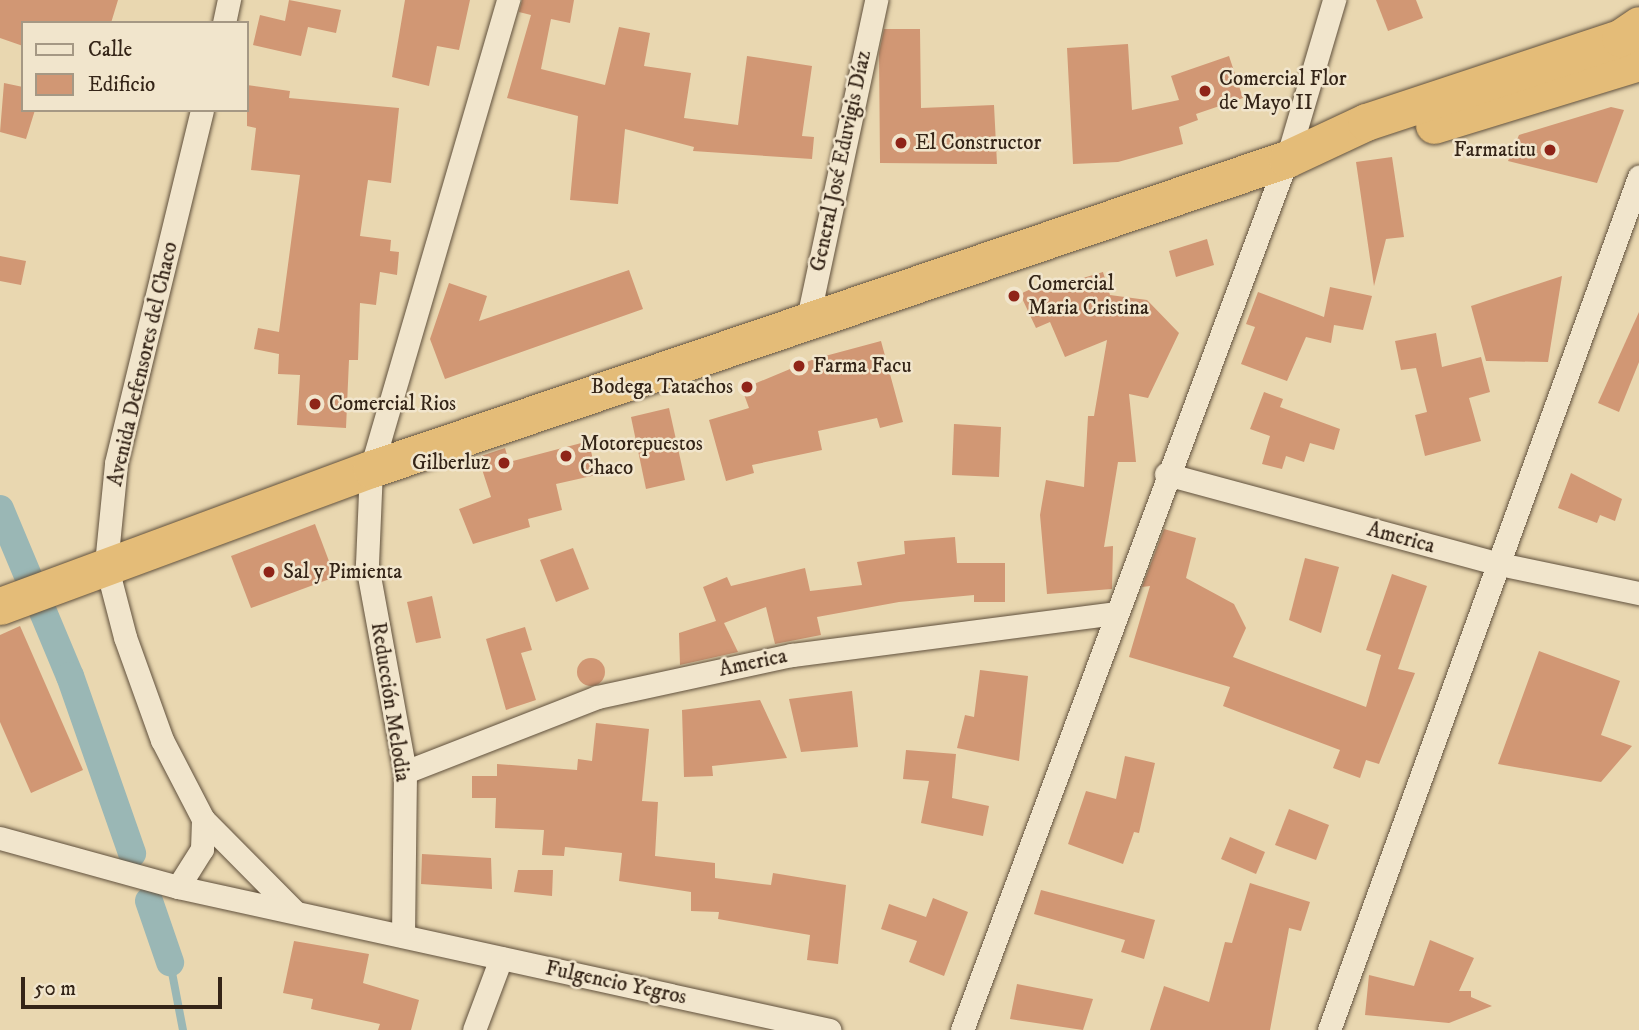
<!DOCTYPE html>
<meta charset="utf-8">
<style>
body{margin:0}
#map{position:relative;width:1639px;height:1030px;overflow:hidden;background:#e9d7b0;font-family:"IM FELL DW Pica",serif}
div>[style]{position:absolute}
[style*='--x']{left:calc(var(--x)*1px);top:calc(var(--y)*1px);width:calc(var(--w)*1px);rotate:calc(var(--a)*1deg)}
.stream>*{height:8px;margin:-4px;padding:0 4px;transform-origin:4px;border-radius:4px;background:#9ab7b5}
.canal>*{height:28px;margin:-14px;padding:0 14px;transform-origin:14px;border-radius:14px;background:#9ab7b5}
.building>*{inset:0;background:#d19774}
.round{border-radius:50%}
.roads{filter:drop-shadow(0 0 2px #61513d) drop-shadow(0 0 2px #61513d)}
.minor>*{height:23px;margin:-11.5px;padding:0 11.5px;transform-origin:11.5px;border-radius:11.5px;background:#f1e5cc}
.trunk>*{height:37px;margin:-18.5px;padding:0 18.5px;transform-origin:18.5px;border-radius:18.5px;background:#e4bc78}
.dots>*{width:19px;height:19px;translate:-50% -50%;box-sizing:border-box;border:4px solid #f1e5cc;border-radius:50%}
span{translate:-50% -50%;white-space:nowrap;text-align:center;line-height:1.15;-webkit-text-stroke:5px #f1e5cc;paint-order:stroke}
.poi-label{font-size:21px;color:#342417}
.left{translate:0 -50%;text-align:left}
.right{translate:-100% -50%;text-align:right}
.street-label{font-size:21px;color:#342417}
.legend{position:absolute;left:21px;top:21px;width:228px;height:91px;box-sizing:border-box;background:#f1e5cc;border:2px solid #a59884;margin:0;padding:9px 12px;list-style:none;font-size:21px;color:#342417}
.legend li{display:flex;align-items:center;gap:14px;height:35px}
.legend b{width:35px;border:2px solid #a59884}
.scale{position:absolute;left:21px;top:977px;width:201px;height:32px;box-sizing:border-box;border:4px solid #342417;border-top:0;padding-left:9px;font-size:21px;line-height:24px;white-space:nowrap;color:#342417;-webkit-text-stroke:5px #f1e5cc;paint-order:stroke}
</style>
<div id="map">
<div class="stream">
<i style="--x:170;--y:962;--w:69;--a:79.2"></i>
</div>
<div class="canal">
<i style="--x:0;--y:509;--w:181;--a:67.3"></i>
<i style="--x:70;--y:676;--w:188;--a:70.7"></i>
<i style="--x:149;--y:901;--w:65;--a:71"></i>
</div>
<div class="building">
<i style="clip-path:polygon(0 0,118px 0,111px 23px,23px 23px,23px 46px,0 38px)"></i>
<i style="clip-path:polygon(289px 0,341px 10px,336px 33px,308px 27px,301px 56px,253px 45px,260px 15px,285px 21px)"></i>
<i style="clip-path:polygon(405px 0,470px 0,459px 50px,437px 46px,429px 86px,392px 77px)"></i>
<i style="clip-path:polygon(522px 0,574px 0,570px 23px,551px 19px,541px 69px,605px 85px,619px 27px,650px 33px,644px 66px,691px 73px,684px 118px,738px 125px,747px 56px,812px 66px,802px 136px,814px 137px,812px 159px,693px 151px,694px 147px,625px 129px,618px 204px,570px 200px,578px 116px,507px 98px,531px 15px,519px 12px)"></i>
<i style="clip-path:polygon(1376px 0,1416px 0,1423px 18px,1388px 31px)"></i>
<i style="clip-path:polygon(884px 29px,920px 29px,921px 108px,994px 105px,997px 164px,880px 163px,879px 53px)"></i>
<i style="clip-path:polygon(1128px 44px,1132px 110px,1179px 100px,1171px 76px,1229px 56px,1243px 98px,1196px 114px,1198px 120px,1179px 127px,1183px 144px,1118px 162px,1073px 164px,1067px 48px)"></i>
<i style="clip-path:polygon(4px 83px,23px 87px,23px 110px,35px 110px,26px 139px,0 132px)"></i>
<i style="clip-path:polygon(247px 85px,290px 91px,289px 98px,399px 108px,391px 183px,368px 180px,360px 236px,391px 240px,390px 251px,399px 252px,397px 275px,380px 272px,376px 305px,360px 303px,358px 360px,349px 360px,346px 428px,297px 425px,300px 375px,278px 374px,279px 354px,254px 349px,258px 328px,279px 332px,300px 175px,251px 170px,256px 128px,247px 126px)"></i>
<i style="clip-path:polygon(1611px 107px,1624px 110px,1597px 183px,1508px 161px,1519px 135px)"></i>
<i style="clip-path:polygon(1392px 157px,1404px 237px,1386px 239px,1374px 286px,1356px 162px)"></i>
<i style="clip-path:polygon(1207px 239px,1214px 265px,1176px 277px,1169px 251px)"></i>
<i style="clip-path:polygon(0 256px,26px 261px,21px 285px,0 281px)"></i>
<i style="clip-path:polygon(629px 270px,643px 309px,445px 379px,430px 339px,449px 283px,487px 296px,479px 321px)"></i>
<i style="clip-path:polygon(1103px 272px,1110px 295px,1147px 300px,1179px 333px,1148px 398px,1129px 394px,1136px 462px,1118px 462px,1104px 547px,1113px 546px,1112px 589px,1047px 594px,1040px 515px,1046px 480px,1084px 487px,1088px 416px,1094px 416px,1107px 340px,1065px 357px,1050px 322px,1036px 328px,1020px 294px,1044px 283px,1046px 289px)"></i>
<i style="clip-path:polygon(1562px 276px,1548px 362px,1486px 361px,1471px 306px)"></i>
<i style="clip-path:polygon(1330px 287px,1372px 296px,1363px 330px,1334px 325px,1331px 343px,1306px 337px,1287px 381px,1241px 364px,1255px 327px,1246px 324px,1258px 292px,1324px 317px)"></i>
<i style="clip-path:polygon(1639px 312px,1639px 362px,1619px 412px,1598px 403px)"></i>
<i style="clip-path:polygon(1436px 333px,1442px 367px,1481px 357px,1490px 392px,1469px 398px,1481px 441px,1425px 456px,1415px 415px,1427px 412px,1416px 368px,1401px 370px,1395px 341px)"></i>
<i style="clip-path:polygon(881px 341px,903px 422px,880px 428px,877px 418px,818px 431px,822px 450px,752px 465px,754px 473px,726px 481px,709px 420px,749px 408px,742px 389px,814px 359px)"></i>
<i style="clip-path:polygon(1264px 392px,1283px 399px,1280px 407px,1340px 429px,1334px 450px,1310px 443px,1304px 462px,1286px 456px,1282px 469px,1262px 464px,1270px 436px,1250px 429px)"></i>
<i style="clip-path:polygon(669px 408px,685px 480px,646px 489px,631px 417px)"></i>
<i style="clip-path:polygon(954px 424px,1001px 427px,999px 477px,952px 475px)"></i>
<i style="clip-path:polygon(589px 441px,596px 475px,556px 484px,562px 510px,528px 519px,530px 527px,473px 544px,459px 509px,491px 497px,478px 457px,505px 448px,509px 462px)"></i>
<i style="clip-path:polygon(1571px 473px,1622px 499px,1615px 521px,1600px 515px,1597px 523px,1558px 508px)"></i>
<i style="clip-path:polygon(315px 524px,335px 577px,251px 608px,231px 556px)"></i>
<i style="clip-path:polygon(1164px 529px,1196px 538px,1186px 578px,1234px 604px,1246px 628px,1233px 657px,1366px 707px,1381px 655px,1366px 650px,1392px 574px,1427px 586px,1398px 669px,1415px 673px,1379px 764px,1366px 760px,1360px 778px,1333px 768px,1340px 750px,1223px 706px,1230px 687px,1129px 657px,1150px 586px,1142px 587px)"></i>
<i style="clip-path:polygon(955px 537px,957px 563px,1005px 563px,1005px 602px,974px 602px,974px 595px,899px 602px,817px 617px,821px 635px,775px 644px,766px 607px,724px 623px,738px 652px,680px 665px,679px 633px,716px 621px,703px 587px,727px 577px,731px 586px,805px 568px,810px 591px,862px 585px,857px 562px,905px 554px,904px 541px)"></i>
<i style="clip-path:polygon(573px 548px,589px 589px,556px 602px,540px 560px)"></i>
<i style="clip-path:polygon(1305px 558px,1339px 567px,1321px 633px,1289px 620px)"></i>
<i style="clip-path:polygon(432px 596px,441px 638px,416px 643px,407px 602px)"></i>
<i style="clip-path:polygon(20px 626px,83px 770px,31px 793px,0 722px,0 635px)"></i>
<i style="clip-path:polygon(525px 627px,532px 650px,521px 653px,536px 700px,506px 710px,486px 639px)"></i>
<i style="clip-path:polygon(1539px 651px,1620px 681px,1601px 735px,1632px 746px,1601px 782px,1498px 764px)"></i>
<i class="round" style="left:577px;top:658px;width:28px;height:28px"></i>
<i style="clip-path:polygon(980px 670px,1028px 676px,1019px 761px,957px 748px,965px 715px,974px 717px)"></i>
<i style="clip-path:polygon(852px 691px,858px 747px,801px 752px,789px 699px)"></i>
<i style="clip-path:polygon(760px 700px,787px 758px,712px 766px,713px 776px,684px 777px,682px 710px)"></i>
<i style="clip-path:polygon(596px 723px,649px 729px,642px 801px,658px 802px,655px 856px,715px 863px,715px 878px,771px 885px,773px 873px,846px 885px,838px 964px,807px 960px,810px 935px,718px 919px,719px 912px,691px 911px,691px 892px,619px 881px,622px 853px,565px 847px,564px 856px,542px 855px,544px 830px,495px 828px,496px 798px,472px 798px,472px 776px,497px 776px,497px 764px,577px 770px,578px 759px,592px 761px)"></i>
<i style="clip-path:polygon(906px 750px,956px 754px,952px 798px,989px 806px,983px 836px,921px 823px,929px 781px,903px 779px)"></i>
<i style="clip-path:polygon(1125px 756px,1155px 763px,1139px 833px,1134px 832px,1123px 864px,1068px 844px,1086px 791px,1116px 799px)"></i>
<i style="clip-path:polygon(1289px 809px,1329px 825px,1316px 860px,1275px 845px)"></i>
<i style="clip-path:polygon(1230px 837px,1265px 852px,1256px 874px,1221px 859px)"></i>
<i style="clip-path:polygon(422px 854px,491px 858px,492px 889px,421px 884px)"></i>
<i style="clip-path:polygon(518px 870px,553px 870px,552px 896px,514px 892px)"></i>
<i style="clip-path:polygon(1250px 883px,1310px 902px,1301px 931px,1289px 928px,1270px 1030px,1150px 1030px,1164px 986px,1209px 1002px,1225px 942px,1232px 943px)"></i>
<i style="clip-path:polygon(1041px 890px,1155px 920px,1144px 959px,1121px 952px,1125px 940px,1034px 914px)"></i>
<i style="clip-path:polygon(933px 898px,968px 912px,944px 976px,909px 962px,917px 941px,881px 929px,889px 904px,926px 917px)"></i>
<i style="clip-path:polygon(1430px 940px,1474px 958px,1459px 991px,1471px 991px,1471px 997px,1492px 1006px,1449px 1023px,1365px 1015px,1369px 975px,1414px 986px)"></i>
<i style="clip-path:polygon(294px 941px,369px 954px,363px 983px,419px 1000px,411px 1030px,378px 1030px,380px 1024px,311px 1009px,313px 999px,283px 993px)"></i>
<i style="clip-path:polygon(1017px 984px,1093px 999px,1083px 1030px,1010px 1019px)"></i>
</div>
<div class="roads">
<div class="minor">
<i style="--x:224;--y:23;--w:24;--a:-78"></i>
<i style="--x:807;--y:323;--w:330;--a:-77.9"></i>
<i style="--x:1166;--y:474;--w:346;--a:15.1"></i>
<i style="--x:1500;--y:564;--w:142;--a:11.8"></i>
<i style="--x:405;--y:772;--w:206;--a:-21.3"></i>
<i style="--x:597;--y:697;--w:199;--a:-12.2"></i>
<i style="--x:792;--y:655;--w:326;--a:-7.4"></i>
<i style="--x:203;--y:819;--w:129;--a:45.3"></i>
<i style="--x:0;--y:838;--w:185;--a:15.4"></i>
<i style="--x:178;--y:887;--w:667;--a:12.37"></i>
<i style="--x:178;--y:887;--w:45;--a:-57.7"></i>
<i style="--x:202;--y:849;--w:30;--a:-88"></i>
<i style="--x:203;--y:819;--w:89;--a:-117.4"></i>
<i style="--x:162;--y:740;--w:109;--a:-109.8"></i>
<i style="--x:125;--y:637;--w:75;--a:-104.6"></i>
<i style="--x:106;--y:564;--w:101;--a:-84.3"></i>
<i style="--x:116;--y:463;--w:363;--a:-76.3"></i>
<i style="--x:403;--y:936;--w:164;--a:-89.3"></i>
<i style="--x:405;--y:772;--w:211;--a:-100.4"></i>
<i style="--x:367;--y:564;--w:95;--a:-87.6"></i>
<i style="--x:371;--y:469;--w:489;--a:-73.7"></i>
<i style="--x:474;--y:1030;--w:77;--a:-69.4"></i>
<i style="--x:962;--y:1030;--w:930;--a:-69.54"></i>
<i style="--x:1287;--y:159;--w:166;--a:-73.5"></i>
<i style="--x:1329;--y:1030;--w:908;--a:-70.03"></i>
</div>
<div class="trunk">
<i style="--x:1434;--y:125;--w:214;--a:-17.1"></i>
<i style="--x:0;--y:606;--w:395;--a:-20.3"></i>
<i style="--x:371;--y:469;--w:967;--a:-18.7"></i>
<i style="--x:1287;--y:159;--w:87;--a:-25.1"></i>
<i style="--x:1366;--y:122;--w:268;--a:-18.3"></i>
<i style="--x:1620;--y:38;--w:23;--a:-34"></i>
</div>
</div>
<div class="dots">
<i style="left:1205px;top:91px;background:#8f2418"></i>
<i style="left:901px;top:143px;background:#8f2418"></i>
<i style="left:1550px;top:150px;background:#8f2418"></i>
<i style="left:1014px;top:296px;background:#8f2418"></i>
<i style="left:799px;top:366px;background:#8f2418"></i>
<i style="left:747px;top:387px;background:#8f2418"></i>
<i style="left:315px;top:404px;background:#8f2418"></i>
<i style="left:566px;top:456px;background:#8f2418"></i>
<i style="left:504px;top:463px;background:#8f2418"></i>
<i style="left:269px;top:572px;background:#8f2418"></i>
</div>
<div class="poi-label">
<span class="left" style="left:1219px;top:91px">Comercial Flor<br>de Mayo II</span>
<span class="left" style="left:915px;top:143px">El Constructor</span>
<span class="right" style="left:1536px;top:150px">Farmatitu</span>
<span class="left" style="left:1028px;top:296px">Comercial<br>Maria Cristina</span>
<span class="left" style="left:813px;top:366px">Farma Facu</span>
<span class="right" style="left:733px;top:387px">Bodega Tatachos</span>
<span class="left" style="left:329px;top:404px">Comercial Rios</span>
<span class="left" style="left:580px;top:456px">Motorepuestos<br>Chaco</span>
<span class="right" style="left:490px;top:463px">Gilberluz</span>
<span class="left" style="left:283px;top:572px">Sal y Pimienta</span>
</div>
<div class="street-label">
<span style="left:841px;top:161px;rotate:-78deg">General José Eduvigis Díaz</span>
<span style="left:143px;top:364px;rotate:-77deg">Avenida Defensores del Chaco</span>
<span style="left:1401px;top:538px;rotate:15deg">America</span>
<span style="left:753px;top:663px;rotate:-12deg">America</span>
<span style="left:390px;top:702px;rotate:81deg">Reducción Melodia</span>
<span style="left:616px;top:983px;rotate:12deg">Fulgencio Yegros</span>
</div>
<ul class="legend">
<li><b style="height:9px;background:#f1e5cc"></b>Calle</li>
<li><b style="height:19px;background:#d19774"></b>Edificio</li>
</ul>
<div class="scale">50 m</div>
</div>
